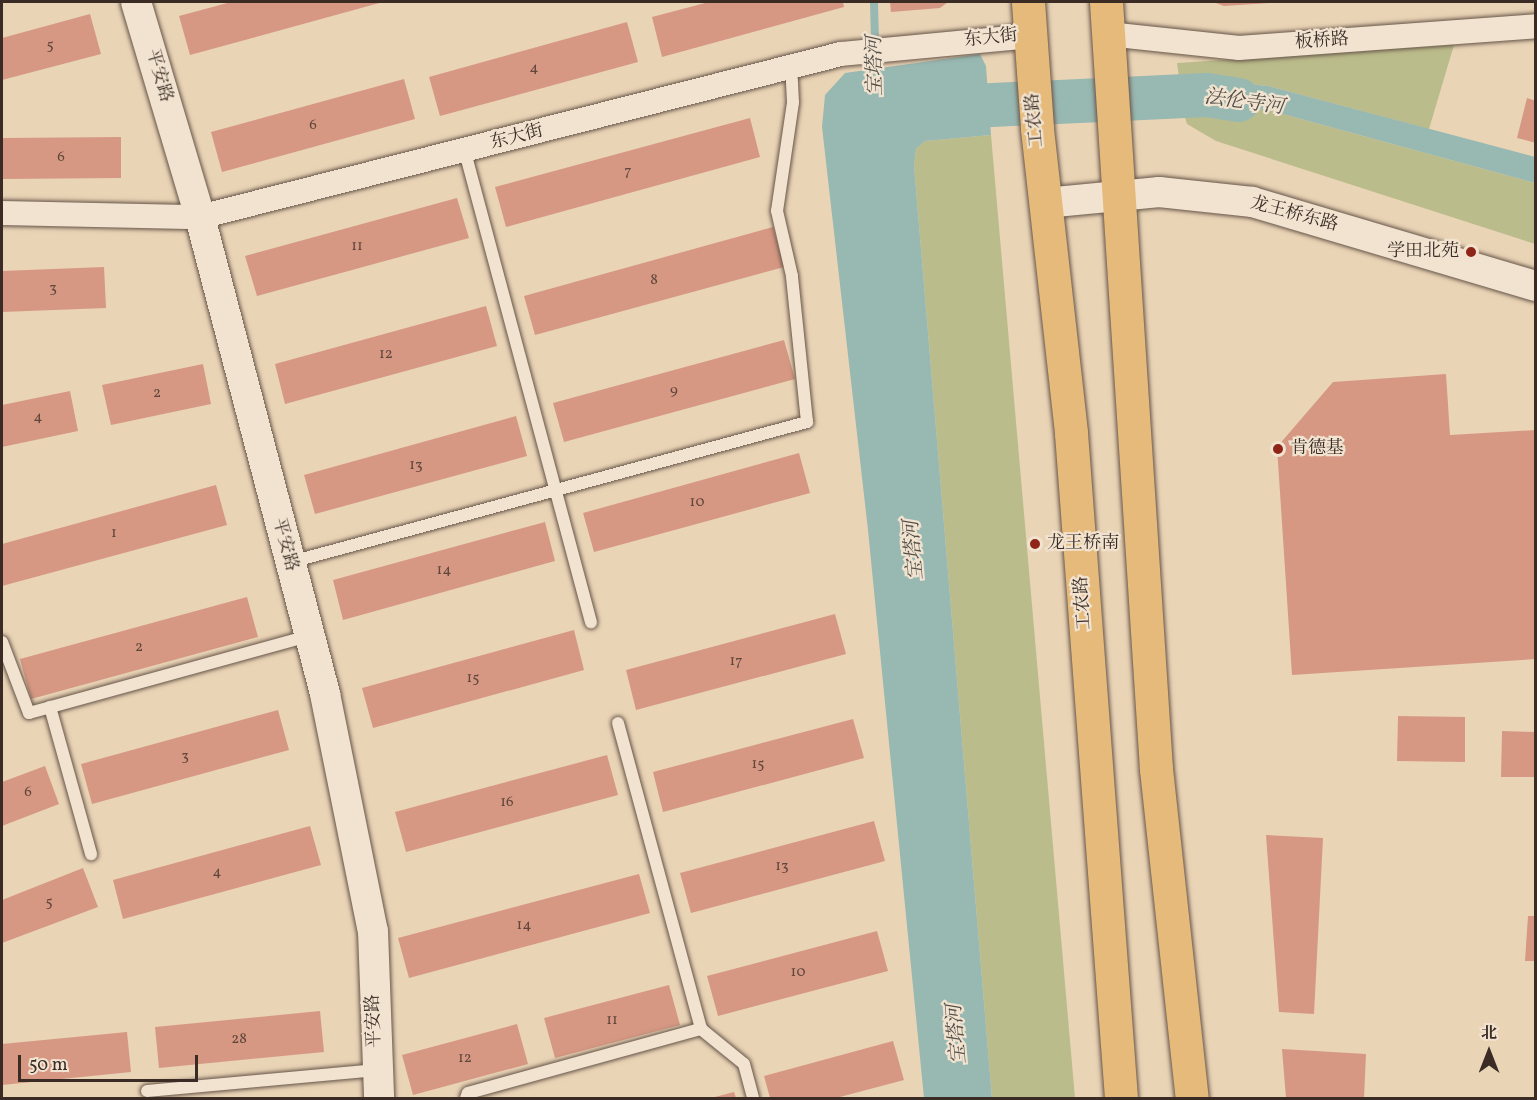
<!DOCTYPE html>
<meta charset="utf-8">
<style>
body{margin:0}
#map{position:relative;width:1537px;height:1100px;overflow:hidden;background:#ead4b6;font-family:Vollkorn,"Noto Serif SC",serif}
div>[style]{position:absolute}
[style*='--x']{left:calc(var(--x)*1px);top:calc(var(--y)*1px);width:calc(var(--w)*1px);rotate:calc(var(--a)*1deg)}
.green>*{inset:0;background:#bbbc8b}
.water>*{inset:0;background:#98b8b2}
.stream>*{height:8px;margin:-4px;padding:0 4px;transform-origin:4px;border-radius:4px;background:#98b8b2}
.river>*{height:44px;margin:-22px;padding:0 22px;transform-origin:22px;border-radius:22px;background:#98b8b2}
.building>*{inset:0;background:#d69883}
.roads{filter:drop-shadow(0 0 2px #665549) drop-shadow(0 0 2px #665549)}
.service>*{height:12px;margin:-6px;padding:0 6px;transform-origin:6px;border-radius:6px;background:#f1e3d0}
.minor>*{height:24px;margin:-12px;padding:0 12px;transform-origin:12px;border-radius:12px;background:#f1e3d0}
.tertiary>*{height:30px;margin:-15px;padding:0 15px;transform-origin:15px;border-radius:15px;background:#f1e3d0}
.primary>*{height:33px;margin:-16.5px;padding:0 16.5px;transform-origin:16.5px;border-radius:16.5px;background:#e5ba7b}
.dots>*{width:16px;height:16px;translate:-50% -50%;box-sizing:border-box;border:3px solid #f1e3d0;border-radius:50%}
span{translate:-50% -50%;white-space:nowrap;text-align:center;line-height:1.15;-webkit-text-stroke:4.5px #f1e3d0;paint-order:stroke}
.number-label{font-size:15px;color:#61463c}
.number-label span{-webkit-text-stroke-width:0}
.street-label{font-size:18px;color:#3a2b25}
.poi-label{font-size:18px;color:#3a2b25}
.right{translate:-100% -50%;text-align:right}
.left{translate:0 -50%;text-align:left}
.water-label{font-size:20px;color:#524e48;font-style:italic}
.frame{position:absolute;inset:0;border:3px solid #3a2b25;pointer-events:none}
.north{position:absolute;left:1459px;top:1022px;width:60px;height:60px;-webkit-text-stroke:4px #f1e3d0;paint-order:stroke;rotate:0deg;font-size:16px;font-weight:700;line-height:24px;text-align:center;color:#3a2b25}
.north::after{content:'';display:block;margin:auto;width:21px;height:27px;background:#3a2b25;clip-path:polygon(50% 0,100% 100%,50% 72%,0 100%)}
.scale{position:absolute;left:18px;top:1055px;width:180px;height:27px;box-sizing:border-box;border:3px solid #3a2b25;border-top:0;padding-left:8px;font-size:18px;line-height:21px;white-space:nowrap;color:#3a2b25;-webkit-text-stroke:4px #f1e3d0;paint-order:stroke}
</style>
<div id="map">
<div class="green">
<i style="clip-path:polygon(1454px 45px,1429px 129px,1268px 86px,1179px 77px,1177px 63px)"></i>
<i style="clip-path:polygon(1181px 104px,1268px 110px,1535px 183px,1535px 244px,1216px 141px,1187px 124px)"></i>
<i style="clip-path:polygon(991px 135px,1075px 1098px,992px 1098px,914px 165px,916px 149px,925px 141px)"></i>
</div>
<div class="water">
<i style="clip-path:polygon(980px 54px,986px 66px,991px 135px,925px 141px,916px 149px,914px 165px,992px 1098px,924px 1098px,868px 530px,822px 127px,825px 95px,845px 73px)"></i>
<i style="clip-path:polygon(1179px 77px,1268px 86px,1535px 157px,1535px 183px,1268px 110px,1181px 104px)"></i>
</div>
<div class="stream">
<i style="--x:874;--y:2;--w:75;--a:88.5"></i>
</div>
<div class="river">
<i style="--x:932;--y:113;--w:20;--a:-18"></i>
<i style="--x:951;--y:107;--w:256;--a:-2.7"></i>
<i style="--x:1207;--y:95;--w:32;--a:9"></i>
</div>
<div class="building">
<i style="clip-path:polygon(231px 2px,383px 2px,190px 55px,179px 16px)"></i>
<i style="clip-path:polygon(709px 2px,843px 2px,844px 7px,662px 57px,652px 17px)"></i>
<i style="clip-path:polygon(890px 2px,948px 2px,940px 8px,891px 12px)"></i>
<i style="clip-path:polygon(1213px 2px,1269px 2px,1269px 3px,1224px 6px)"></i>
<i style="clip-path:polygon(90px 14px,101px 54px,2px 80px,2px 38px)"></i>
<i style="clip-path:polygon(627px 22px,638px 62px,440px 116px,429px 77px)"></i>
<i style="clip-path:polygon(404px 79px,415px 119px,222px 172px,211px 132px)"></i>
<i style="clip-path:polygon(1527px 98px,1536px 101px,1536px 143px,1517px 138px)"></i>
<i style="clip-path:polygon(750px 118px,760px 157px,506px 227px,495px 187px)"></i>
<i style="clip-path:polygon(121px 137px,121px 178px,2px 179px,2px 138px)"></i>
<i style="clip-path:polygon(457px 198px,469px 238px,257px 296px,245px 256px)"></i>
<i style="clip-path:polygon(773px 227px,784px 267px,535px 335px,524px 296px)"></i>
<i style="clip-path:polygon(104px 267px,106px 308px,2px 312px,2px 271px)"></i>
<i style="clip-path:polygon(486px 306px,497px 346px,285px 404px,275px 364px)"></i>
<i style="clip-path:polygon(784px 340px,795px 379px,564px 442px,553px 403px)"></i>
<i style="clip-path:polygon(203px 364px,211px 404px,111px 425px,102px 385px)"></i>
<i style="clip-path:polygon(1446px 374px,1450px 435px,1536px 430px,1536px 659px,1292px 675px,1277px 447px,1333px 382px)"></i>
<i style="clip-path:polygon(70px 391px,78px 431px,2px 447px,2px 405px)"></i>
<i style="clip-path:polygon(516px 416px,527px 456px,315px 514px,304px 475px)"></i>
<i style="clip-path:polygon(799px 453px,810px 493px,594px 552px,583px 513px)"></i>
<i style="clip-path:polygon(216px 485px,227px 525px,2px 586px,2px 544px)"></i>
<i style="clip-path:polygon(545px 522px,555px 561px,343px 620px,333px 580px)"></i>
<i style="clip-path:polygon(247px 597px,258px 637px,31px 699px,20px 659px)"></i>
<i style="clip-path:polygon(835px 614px,846px 654px,636px 710px,626px 670px)"></i>
<i style="clip-path:polygon(574px 630px,584px 670px,373px 728px,362px 688px)"></i>
<i style="clip-path:polygon(278px 710px,289px 750px,92px 804px,81px 764px)"></i>
<i style="clip-path:polygon(1398px 716px,1465px 717px,1465px 762px,1397px 761px)"></i>
<i style="clip-path:polygon(853px 719px,864px 758px,663px 812px,653px 772px)"></i>
<i style="clip-path:polygon(1502px 731px,1536px 732px,1536px 777px,1501px 777px)"></i>
<i style="clip-path:polygon(607px 755px,618px 795px,406px 852px,395px 812px)"></i>
<i style="clip-path:polygon(45px 766px,59px 804px,2px 826px,2px 782px)"></i>
<i style="clip-path:polygon(874px 821px,885px 861px,691px 913px,680px 873px)"></i>
<i style="clip-path:polygon(310px 826px,321px 865px,123px 919px,113px 880px)"></i>
<i style="clip-path:polygon(1266px 835px,1323px 838px,1314px 1014px,1279px 1012px)"></i>
<i style="clip-path:polygon(83px 868px,98px 907px,2px 943px,2px 900px)"></i>
<i style="clip-path:polygon(639px 874px,650px 913px,409px 978px,398px 938px)"></i>
<i style="clip-path:polygon(1528px 916px,1536px 916px,1536px 961px,1525px 961px)"></i>
<i style="clip-path:polygon(877px 931px,888px 971px,718px 1016px,707px 976px)"></i>
<i style="clip-path:polygon(669px 985px,680px 1025px,555px 1058px,544px 1018px)"></i>
<i style="clip-path:polygon(320px 1011px,324px 1052px,159px 1068px,155px 1027px)"></i>
<i style="clip-path:polygon(517px 1024px,528px 1064px,413px 1095px,402px 1055px)"></i>
<i style="clip-path:polygon(127px 1032px,131px 1072px,2px 1085px,2px 1044px)"></i>
<i style="clip-path:polygon(893px 1041px,904px 1080px,836px 1098px,770px 1098px,764px 1076px)"></i>
<i style="clip-path:polygon(1282px 1049px,1366px 1054px,1364px 1098px,1286px 1098px)"></i>
<i style="clip-path:polygon(734px 1092px,736px 1098px,711px 1098px)"></i>
</div>
<div class="roads">
<div class="service">
<i style="--x:465;--y:152;--w:487;--a:75"></i>
<i style="--x:291;--y:562;--w:535;--a:-15.18"></i>
<i style="--x:807;--y:422;--w:147;--a:-95.9"></i>
<i style="--x:792;--y:276;--w:67;--a:-103"></i>
<i style="--x:777;--y:211;--w:110;--a:-81.6"></i>
<i style="--x:793;--y:102;--w:35;--a:-93"></i>
<i style="--x:2;--y:642;--w:76;--a:69.2"></i>
<i style="--x:29;--y:713;--w:289;--a:-15.4"></i>
<i style="--x:50;--y:707;--w:153;--a:74.4"></i>
<i style="--x:618;--y:723;--w:317;--a:74.8"></i>
<i style="--x:701;--y:1029;--w:55;--a:39.1"></i>
<i style="--x:744;--y:1064;--w:35;--a:75"></i>
<i style="--x:147;--y:1091;--w:231;--a:-5.2"></i>
<i style="--x:466;--y:1098;--w:5;--a:-68"></i>
<i style="--x:468;--y:1093;--w:242;--a:-15.4"></i>
</div>
<div class="minor">
<i style="--x:1108;--y:34;--w:132;--a:6.1"></i>
<i style="--x:1239;--y:48;--w:298;--a:-4.2"></i>
<i style="--x:2;--y:213;--w:198;--a:1.2"></i>
<i style="--x:200;--y:217;--w:661;--a:-14.27"></i>
<i style="--x:841;--y:54;--w:190;--a:-5.4"></i>
</div>
<div class="tertiary">
<i style="--x:136;--y:2;--w:224;--a:73.4"></i>
<i style="--x:200;--y:217;--w:493;--a:75.3"></i>
<i style="--x:325;--y:694;--w:242;--a:78.6"></i>
<i style="--x:373;--y:931;--w:167;--a:87.9"></i>
<i style="--x:1045;--y:203;--w:115;--a:-5.5"></i>
<i style="--x:1159;--y:192;--w:94;--a:6.1"></i>
<i style="--x:1252;--y:202;--w:296;--a:16.5"></i>
</div>
<div class="primary">
<i style="--x:1028;--y:2;--w:127;--a:85.9"></i>
<i style="--x:1037;--y:129;--w:306;--a:83.6"></i>
<i style="--x:1071;--y:433;--w:667;--a:85.7"></i>
<i style="--x:1106;--y:2;--w:769;--a:86.27"></i>
<i style="--x:1156;--y:769;--w:331;--a:83.8"></i>
</div>
</div>
<div class="dots">
<i style="left:1471px;top:252px;background:#8f2418"></i>
<i style="left:1278px;top:449px;background:#8f2418"></i>
<i style="left:1035px;top:544px;background:#8f2418"></i>
</div>
<div class="number-label">
<span style="left:50px;top:46px">5</span>
<span style="left:534px;top:69px">4</span>
<span style="left:313px;top:126px">6</span>
<span style="left:61px;top:158px">6</span>
<span style="left:628px;top:172px">7</span>
<span style="left:357px;top:247px">11</span>
<span style="left:654px;top:281px">8</span>
<span style="left:53px;top:289px">3</span>
<span style="left:386px;top:355px">12</span>
<span style="left:674px;top:391px">9</span>
<span style="left:157px;top:394px">2</span>
<span style="left:38px;top:418px">4</span>
<span style="left:416px;top:466px">13</span>
<span style="left:697px;top:503px">10</span>
<span style="left:114px;top:534px">1</span>
<span style="left:444px;top:571px">14</span>
<span style="left:139px;top:648px">2</span>
<span style="left:736px;top:662px">17</span>
<span style="left:473px;top:679px">15</span>
<span style="left:185px;top:757px">3</span>
<span style="left:758px;top:765px">15</span>
<span style="left:28px;top:793px">6</span>
<span style="left:507px;top:803px">16</span>
<span style="left:782px;top:867px">13</span>
<span style="left:217px;top:873px">4</span>
<span style="left:49px;top:903px">5</span>
<span style="left:524px;top:926px">14</span>
<span style="left:798px;top:973px">10</span>
<span style="left:612px;top:1021px">11</span>
<span style="left:239px;top:1040px">28</span>
<span style="left:465px;top:1059px">12</span>
</div>
<div class="street-label">
<span style="left:991px;top:39px;rotate:-6deg">东大街</span>
<span style="left:1322px;top:42px;rotate:-4deg">板桥路</span>
<span style="left:158px;top:76px;rotate:74deg">平安路</span>
<span style="left:1036px;top:120px;rotate:-95deg">工农路</span>
<span style="left:517px;top:138px;rotate:-14deg">东大街</span>
<span style="left:1294px;top:215px;rotate:15deg">龙王桥东路</span>
<span style="left:284px;top:545px;rotate:75deg">平安路</span>
<span style="left:1084px;top:603px;rotate:-94deg">工农路</span>
<span style="left:375px;top:1021px;rotate:-92deg">平安路</span>
</div>
<div class="poi-label">
<span class="right" style="left:1459px;top:252px">学田北苑</span>
<span class="left" style="left:1290px;top:449px">肯德基</span>
<span class="left" style="left:1047px;top:544px">龙王桥南</span>
</div>
<div class="water-label">
<span style="left:876px;top:66px;rotate:-91deg">宝塔河</span>
<span style="left:1244px;top:103px;rotate:8deg">法伦寺河</span>
<span style="left:915px;top:550px;rotate:-95deg">宝塔河</span>
<span style="left:958px;top:1034px;rotate:-95deg">宝塔河</span>
</div>
<div class="frame"></div>
<div class="north">北</div>
<div class="scale">50 m</div>
</div>
